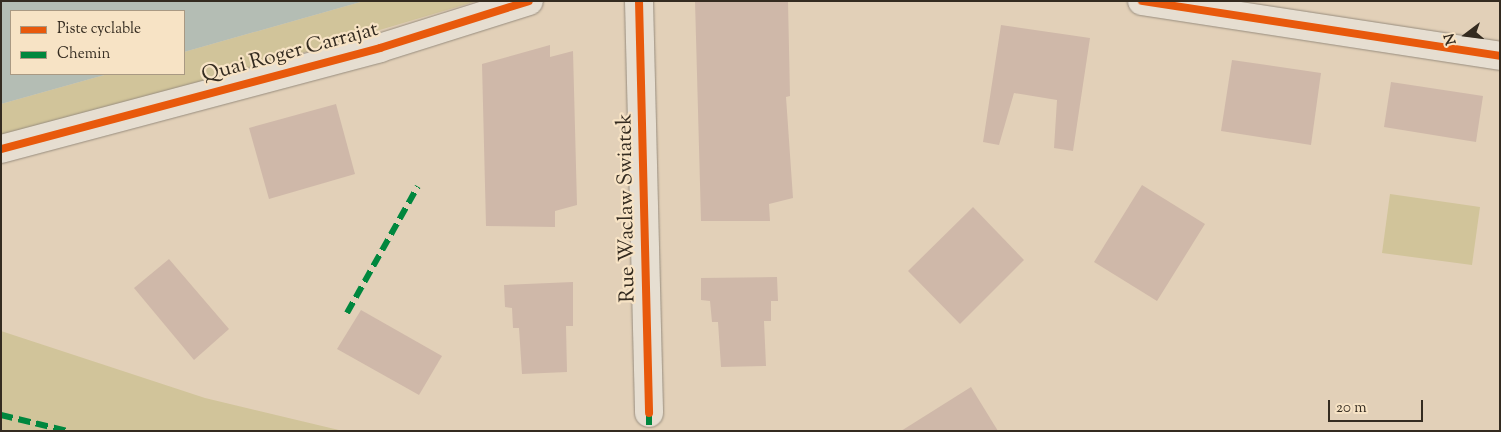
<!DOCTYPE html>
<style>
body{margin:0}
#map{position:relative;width:1501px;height:432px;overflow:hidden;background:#e2d0b8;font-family:"Sorts Mill Goudy",serif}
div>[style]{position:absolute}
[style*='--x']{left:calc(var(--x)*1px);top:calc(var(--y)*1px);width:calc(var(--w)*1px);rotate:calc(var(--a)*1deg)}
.green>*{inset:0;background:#d1c49a}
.water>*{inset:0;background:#b4bdb4}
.building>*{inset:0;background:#cfb8a9}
.roads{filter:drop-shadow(0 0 1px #978c7d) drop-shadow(0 0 1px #978c7d)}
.street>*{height:28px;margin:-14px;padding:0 14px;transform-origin:14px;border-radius:14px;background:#e6ded1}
.quiet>*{height:6px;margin-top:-3px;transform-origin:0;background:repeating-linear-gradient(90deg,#00873e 0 12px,transparent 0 18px)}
.cycleway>*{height:8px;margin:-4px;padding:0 4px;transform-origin:4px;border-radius:4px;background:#e8590c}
span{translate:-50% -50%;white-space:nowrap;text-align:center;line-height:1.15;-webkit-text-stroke:4.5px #f7e3c5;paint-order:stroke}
.street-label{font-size:21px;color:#342b20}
.frame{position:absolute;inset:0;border:2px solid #342b20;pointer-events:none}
.legend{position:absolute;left:10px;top:10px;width:175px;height:65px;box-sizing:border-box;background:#f7e3c5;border:1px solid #a99983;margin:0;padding:6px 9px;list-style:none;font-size:15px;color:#342b20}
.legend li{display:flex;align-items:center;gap:10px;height:25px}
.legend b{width:25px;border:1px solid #a99983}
.north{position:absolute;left:1441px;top:10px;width:50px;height:50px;-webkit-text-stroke:4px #f7e3c5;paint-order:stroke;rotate:255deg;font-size:14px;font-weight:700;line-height:20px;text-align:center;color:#342b20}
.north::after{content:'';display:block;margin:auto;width:18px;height:22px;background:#342b20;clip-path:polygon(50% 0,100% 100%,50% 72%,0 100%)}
.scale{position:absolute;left:1328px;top:400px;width:95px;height:22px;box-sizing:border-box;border:2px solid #342b20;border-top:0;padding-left:6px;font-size:15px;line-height:18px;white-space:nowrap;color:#342b20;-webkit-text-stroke:4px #f7e3c5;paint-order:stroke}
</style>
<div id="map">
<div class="green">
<i style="clip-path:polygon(364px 1px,477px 1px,1px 143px,1px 104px,108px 74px,184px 74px,184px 52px)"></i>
<i style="clip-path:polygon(1390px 194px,1480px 207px,1472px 265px,1382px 253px)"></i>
<i style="clip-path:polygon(1px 331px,205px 398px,343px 431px,1px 431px)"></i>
</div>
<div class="water">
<i style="clip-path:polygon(1px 1px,364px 1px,184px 52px,184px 11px,11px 11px,11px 74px,108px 74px,1px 104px)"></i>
</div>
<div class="building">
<i style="clip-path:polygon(695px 1px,788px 1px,790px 96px,786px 97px,793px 198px,769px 204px,770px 221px,701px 221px)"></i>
<i style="clip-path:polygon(1001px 25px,1090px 38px,1073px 151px,1054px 148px,1057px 100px,1014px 93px,999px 145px,983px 142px)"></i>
<i style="clip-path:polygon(550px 45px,550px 57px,573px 51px,577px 205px,555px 211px,555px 227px,486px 226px,482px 64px)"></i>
<i style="clip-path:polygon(1232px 60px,1321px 73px,1311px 145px,1221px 131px)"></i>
<i style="clip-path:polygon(1391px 82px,1483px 96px,1476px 142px,1384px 127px)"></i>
<i style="clip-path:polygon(336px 104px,355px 174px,269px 199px,249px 128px)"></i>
<i style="clip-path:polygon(1142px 185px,1205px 224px,1157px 301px,1094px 262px)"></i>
<i style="clip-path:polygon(973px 207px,1024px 260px,960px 324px,908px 271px)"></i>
<i style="clip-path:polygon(169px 259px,229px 329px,194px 360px,134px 288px)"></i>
<i style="clip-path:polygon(777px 277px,778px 301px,771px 301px,771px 321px,764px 321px,766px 366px,721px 367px,718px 322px,712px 322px,710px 301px,701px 300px,701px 278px)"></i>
<i style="clip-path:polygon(573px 282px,573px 326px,566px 326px,567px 372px,522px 374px,519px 328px,513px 328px,512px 308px,505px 307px,504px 285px)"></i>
<i style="clip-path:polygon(361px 310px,442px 356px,419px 395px,337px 349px)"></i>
<i style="clip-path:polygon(971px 387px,998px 431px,901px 431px)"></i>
</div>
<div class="roads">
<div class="street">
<i style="--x:639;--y:1;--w:412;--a:88.6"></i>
<i style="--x:1142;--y:1;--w:362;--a:8.7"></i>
<i style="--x:1;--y:149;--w:392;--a:-14.9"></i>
<i style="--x:380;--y:48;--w:156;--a:-17.5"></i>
</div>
</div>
<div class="quiet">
<i style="--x:347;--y:313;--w:145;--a:-60.8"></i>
<i style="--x:649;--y:413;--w:18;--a:90"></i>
<i style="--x:1;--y:415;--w:68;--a:13.6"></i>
</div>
<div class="cycleway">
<i style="--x:639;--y:1;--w:412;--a:88.6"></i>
<i style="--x:1142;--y:1;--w:362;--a:8.7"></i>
<i style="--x:1;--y:149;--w:392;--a:-14.9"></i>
<i style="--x:380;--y:48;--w:156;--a:-17.5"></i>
</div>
<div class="street-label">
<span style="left:290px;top:53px;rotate:-15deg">Quai Roger Carrajat</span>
<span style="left:627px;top:208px;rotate:-91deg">Rue Waclaw Swiatek</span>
</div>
<div class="frame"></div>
<ul class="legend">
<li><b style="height:6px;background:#e8590c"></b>Piste cyclable</li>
<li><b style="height:6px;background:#00873e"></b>Chemin</li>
</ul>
<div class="north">N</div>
<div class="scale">20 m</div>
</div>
